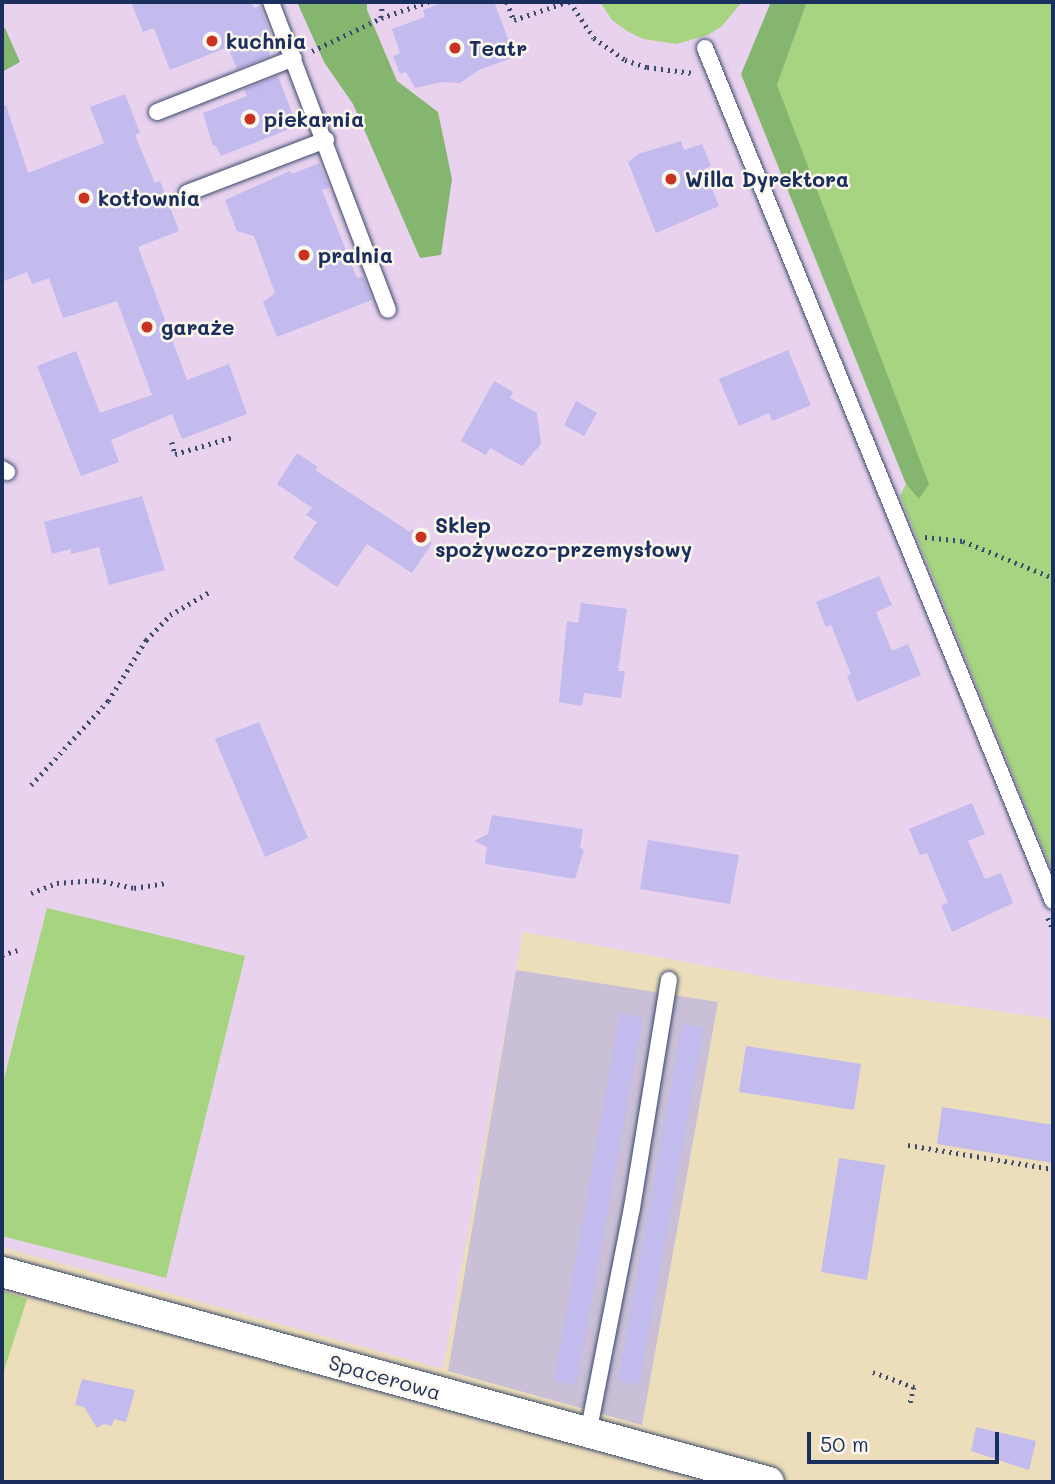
<!DOCTYPE html>
<meta charset="utf-8">
<style>
body{margin:0}
#map{position:relative;width:1055px;height:1484px;overflow:hidden;background:#eddebb;font-family:Mali,sans-serif}
div>[style]{position:absolute}
[style*='--x']{left:calc(var(--x)*1px);top:calc(var(--y)*1px);width:calc(var(--w)*1px);rotate:calc(var(--a)*1deg)}
.built>*{inset:0;background:#e8d2ee}
.industrial>*{inset:0;background:#c9bfd7}
.green>*{inset:0;background:#a7d481}
.forest>*{inset:0;background:#85b66f}
.building>*{inset:0;background:#c3bbed}
.path>*{height:4.5px;margin-top:-2.25px;transform-origin:0;background:repeating-linear-gradient(90deg,#3a496c 0 2px,transparent 0 7px)}
.roads{filter:drop-shadow(0 0 2px #3a496c) drop-shadow(0 0 2px #3a496c)}
.service>*{height:16px;margin:-8px;padding:0 8px;transform-origin:8px;border-radius:8px;background:#fff}
.minor>*{height:30px;margin:-15px;padding:0 15px;transform-origin:15px;border-radius:15px;background:#fff}
.dots>*{width:19px;height:19px;translate:-50% -50%;box-sizing:border-box;border:4px solid #fbf7ec;border-radius:50%}
span{translate:-50% -50%;white-space:nowrap;text-align:center;line-height:1.15;-webkit-text-stroke:5px #fbf7ec;paint-order:stroke}
.poi-label{font-size:21px;color:#1b2f5e;font-weight:700}
.left{translate:0 -50%;text-align:left}
.street-label{font-size:21px;color:#1b2f5e}
.frame{position:absolute;inset:0;border:4px solid #1b2f5e;pointer-events:none}
.scale{position:absolute;left:807px;top:1432px;width:192px;height:32px;box-sizing:border-box;border:4px solid #1b2f5e;border-top:0;padding-left:9px;font-size:21px;line-height:24px;white-space:nowrap;color:#1b2f5e;-webkit-text-stroke:5px #fbf7ec;paint-order:stroke}
</style>
<div id="map">
<div class="built">
<i style="clip-path:polygon(2px 2px,1053px 2px,1053px 1019px,777px 979px,523px 932px,443px 1369px,2px 1247px)"></i>
</div>
<div class="industrial">
<i style="clip-path:polygon(516px 970px,718px 1002px,642px 1425px,448px 1371px)"></i>
</div>
<div class="green">
<i style="clip-path:polygon(600px 2px,742px 2px,722px 26px,708px 35px,676px 44px,643px 39px,627px 31px,612px 20px)"></i>
<i style="clip-path:polygon(807px 2px,1053px 2px,1053px 873px,900px 496px,906px 484px,920px 498px,777px 85px)"></i>
<i style="clip-path:polygon(47px 908px,245px 956px,166px 1278px,2px 1236px,2px 1087px)"></i>
<i style="clip-path:polygon(2px 1291px,27px 1299px,2px 1377px)"></i>
</div>
<div class="forest">
<i style="clip-path:polygon(297px 2px,367px 2px,367px 10px,397px 81px,438px 112px,452px 179px,441px 255px,420px 258px,353px 104px,324px 62px)"></i>
<i style="clip-path:polygon(771px 2px,807px 2px,777px 85px,929px 484px,919px 499px,906px 484px,741px 74px)"></i>
<i style="clip-path:polygon(2px 27px,5px 28px,20px 62px,2px 72px)"></i>
</div>
<div class="building">
<i style="clip-path:polygon(131px 2px,251px 2px,254px 8px,260px 6px,270px 33px,262px 35px,270px 56px,237px 69px,228px 47px,170px 70px,154px 28px,143px 32px)"></i>
<i style="clip-path:polygon(443px 2px,494px 2px,515px 57px,479px 70px,460px 83px,442px 82px,415px 88px,406px 72px,400px 74px,393px 56px,400px 53px,392px 29px,425px 17px,423px 10px)"></i>
<i style="clip-path:polygon(278px 76px,297px 126px,221px 156px,216px 146px,213px 146px,203px 113px,247px 96px,244px 89px)"></i>
<i style="clip-path:polygon(125px 94px,140px 133px,135px 135px,155px 183px,160px 181px,179px 231px,138px 247px,187px 380px,229px 364px,247px 414px,182px 439px,172px 414px,111px 440px,119px 462px,81px 476px,37px 366px,76px 351px,100px 413px,152px 395px,117px 301px,63px 318px,49px 278px,32px 284px,27px 272px,2px 282px,2px 106px,6px 105px,28px 173px,104px 143px,90px 107px)"></i>
<i style="clip-path:polygon(681px 141px,684px 150px,702px 144px,711px 166px,704px 169px,719px 206px,656px 233px,628px 162px,638px 154px)"></i>
<i style="clip-path:polygon(319px 163px,329px 188px,322px 190px,357px 278px,363px 276px,372px 300px,277px 337px,263px 302px,275px 293px,254px 236px,237px 231px,225px 200px,290px 171px,292px 174px)"></i>
<i style="clip-path:polygon(788px 350px,811px 405px,772px 421px,769px 413px,739px 426px,719px 379px)"></i>
<i style="clip-path:polygon(494px 381px,513px 392px,510px 398px,537px 413px,541px 444px,522px 466px,490px 448px,486px 455px,461px 441px)"></i>
<i style="clip-path:polygon(576px 401px,597px 413px,584px 436px,564px 425px)"></i>
<i style="clip-path:polygon(297px 453px,318px 467px,315px 470px,410px 532px,412px 529px,432px 543px,412px 573px,367px 544px,337px 587px,293px 558px,317px 522px,306px 515px,312px 508px,277px 484px)"></i>
<i style="clip-path:polygon(142px 496px,165px 570px,109px 585px,99px 547px,71px 554px,71px 549px,52px 554px,44px 522px)"></i>
<i style="clip-path:polygon(879px 576px,892px 605px,876px 612px,892px 651px,908px 644px,921px 675px,857px 702px,847px 676px,851px 674px,831px 625px,826px 627px,816px 602px)"></i>
<i style="clip-path:polygon(581px 603px,627px 609px,618px 671px,625px 671px,621px 698px,584px 693px,582px 706px,559px 702px,567px 621px,578px 623px)"></i>
<i style="clip-path:polygon(259px 722px,308px 838px,265px 857px,215px 739px)"></i>
<i style="clip-path:polygon(972px 803px,985px 834px,968px 841px,985px 879px,1001px 873px,1013px 903px,952px 932px,941px 905px,948px 903px,927px 853px,920px 855px,909px 829px)"></i>
<i style="clip-path:polygon(492px 815px,583px 829px,580px 847px,584px 850px,575px 879px,485px 864px,487px 847px,474px 841px,488px 834px)"></i>
<i style="clip-path:polygon(648px 840px,739px 855px,730px 904px,640px 889px)"></i>
<i style="clip-path:polygon(620px 1013px,643px 1018px,576px 1385px,554px 1381px)"></i>
<i style="clip-path:polygon(682px 1024px,704px 1028px,639px 1385px,618px 1381px)"></i>
<i style="clip-path:polygon(746px 1046px,861px 1064px,854px 1110px,739px 1092px)"></i>
<i style="clip-path:polygon(942px 1107px,1053px 1125px,1053px 1163px,937px 1144px)"></i>
<i style="clip-path:polygon(839px 1158px,885px 1165px,867px 1280px,821px 1272px)"></i>
<i style="clip-path:polygon(82px 1379px,135px 1390px,126px 1422px,114px 1419px,112px 1426px,104px 1424px,97px 1428px,84px 1407px,75px 1405px)"></i>
<i style="clip-path:polygon(976px 1427px,1036px 1441px,1029px 1470px,971px 1451px)"></i>
</div>
<div class="path">
<i style="--x:383;--y:2;--w:16;--a:97"></i>
<i style="--x:381;--y:18;--w:50;--a:-18.8"></i>
<i style="--x:507;--y:2;--w:19;--a:69"></i>
<i style="--x:514;--y:20;--w:56;--a:-18.8"></i>
<i style="--x:570;--y:2;--w:43;--a:56.3"></i>
<i style="--x:594;--y:38;--w:38;--a:35"></i>
<i style="--x:625;--y:60;--w:23;--a:18"></i>
<i style="--x:647;--y:67;--w:46;--a:7.4"></i>
<i style="--x:312;--y:51;--w:76;--a:-25.6"></i>
<i style="--x:172;--y:442;--w:12;--a:76"></i>
<i style="--x:175;--y:454;--w:60;--a:-16.3"></i>
<i style="--x:925;--y:537;--w:38;--a:6"></i>
<i style="--x:963;--y:541;--w:97;--a:22.3"></i>
<i style="--x:31;--y:785;--w:114;--a:-47.5"></i>
<i style="--x:108;--y:701;--w:72;--a:-58.1"></i>
<i style="--x:146;--y:640;--w:35;--a:-46"></i>
<i style="--x:170;--y:615;--w:48;--a:-30.3"></i>
<i style="--x:31;--y:893;--w:28;--a:-21"></i>
<i style="--x:57;--y:883;--w:40;--a:-4.3"></i>
<i style="--x:97;--y:880;--w:38;--a:12"></i>
<i style="--x:134;--y:888;--w:32;--a:-9"></i>
<i style="--x:1048;--y:918;--w:13;--a:67"></i>
<i style="--x:2;--y:955;--w:16;--a:-18"></i>
<i style="--x:908;--y:1145;--w:147;--a:9.4"></i>
<i style="--x:873;--y:1372;--w:44;--a:20.1"></i>
<i style="--x:914;--y:1387;--w:17;--a:103"></i>
</div>
<div class="roads">
<div class="service">
<i style="--x:271;--y:2;--w:329;--a:69.2"></i>
<i style="--x:705;--y:48;--w:921;--a:67.81"></i>
<i style="--x:157;--y:112;--w:147;--a:-21.5"></i>
<i style="--x:187;--y:193;--w:149;--a:-20.9"></i>
<i style="--x:2;--y:469;--w:6;--a:31"></i>
<i style="--x:588;--y:1434;--w:230;--a:-79"></i>
<i style="--x:632;--y:1208;--w:231;--a:-80.8"></i>
</div>
<div class="minor">
<i style="--x:2;--y:1272;--w:795;--a:15.31"></i>
</div>
</div>
<div class="dots">
<i style="left:212px;top:41px;background:#c8321e"></i>
<i style="left:455px;top:48px;background:#c8321e"></i>
<i style="left:250px;top:119px;background:#c8321e"></i>
<i style="left:671px;top:179px;background:#c8321e"></i>
<i style="left:84px;top:198px;background:#c8321e"></i>
<i style="left:304px;top:255px;background:#c8321e"></i>
<i style="left:147px;top:327px;background:#c8321e"></i>
<i style="left:421px;top:537px;background:#c8321e"></i>
</div>
<div class="poi-label">
<span class="left" style="left:226px;top:41px">kuchnia</span>
<span class="left" style="left:469px;top:48px">Teatr</span>
<span class="left" style="left:264px;top:119px">piekarnia</span>
<span class="left" style="left:685px;top:179px">Willa Dyrektora</span>
<span class="left" style="left:98px;top:198px">kotłownia</span>
<span class="left" style="left:318px;top:255px">pralnia</span>
<span class="left" style="left:161px;top:327px">garaże</span>
<span class="left" style="left:435px;top:537px">Sklep<br>spożywczo-przemysłowy</span>
</div>
<div class="street-label">
<span style="left:385px;top:1377px;rotate:16deg">Spacerowa</span>
</div>
<div class="frame"></div>
<div class="scale">50 m</div>
</div>
